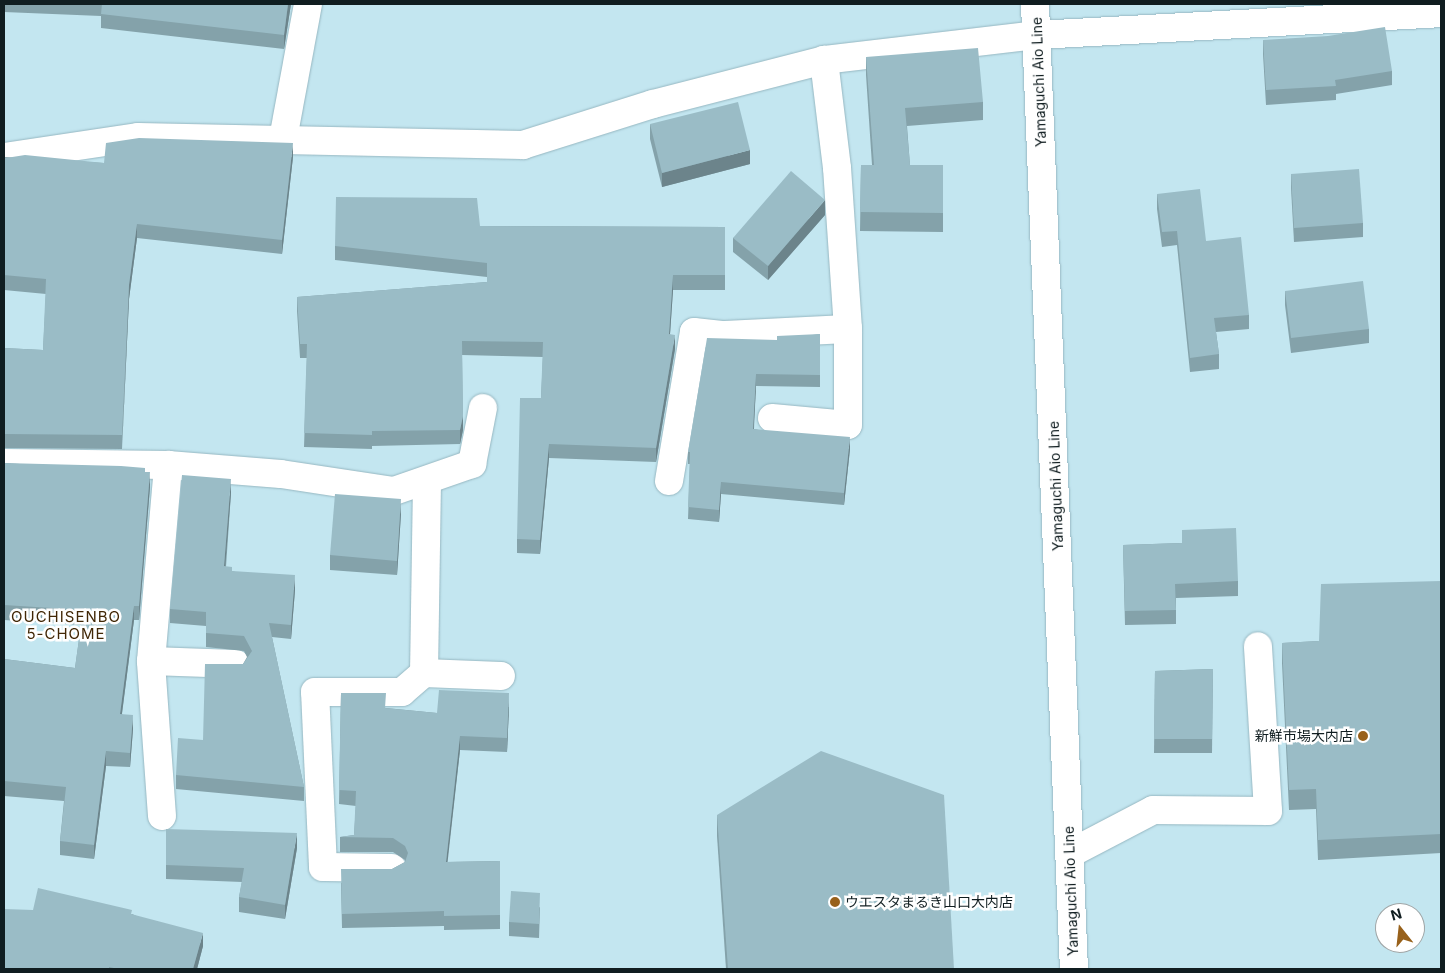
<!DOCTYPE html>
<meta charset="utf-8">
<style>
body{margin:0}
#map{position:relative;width:1445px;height:973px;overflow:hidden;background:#c3e6f0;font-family:Inter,"Noto Sans JP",sans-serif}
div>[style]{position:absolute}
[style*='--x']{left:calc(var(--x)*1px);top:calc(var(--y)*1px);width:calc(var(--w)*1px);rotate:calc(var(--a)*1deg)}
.roads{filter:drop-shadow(0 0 1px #96b7c1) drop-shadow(0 0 1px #96b7c1)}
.minor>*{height:28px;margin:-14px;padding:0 14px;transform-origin:14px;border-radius:14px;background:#fff}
.major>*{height:28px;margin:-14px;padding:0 14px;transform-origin:14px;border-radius:14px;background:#fff}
.wall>*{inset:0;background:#84a2aa}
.shaded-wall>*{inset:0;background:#6c848b}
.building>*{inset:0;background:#9abcc6}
.dots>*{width:14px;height:14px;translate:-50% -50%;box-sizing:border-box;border:2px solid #fff;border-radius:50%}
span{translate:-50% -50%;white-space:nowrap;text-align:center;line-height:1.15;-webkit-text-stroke:5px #fff;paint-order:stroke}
.street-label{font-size:14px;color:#101d20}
.poi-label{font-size:14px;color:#101d20}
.right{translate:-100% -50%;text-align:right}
.left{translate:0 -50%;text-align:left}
.neighbourhood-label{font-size:15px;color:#412706;letter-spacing:1px}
.frame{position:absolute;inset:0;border:5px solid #101d20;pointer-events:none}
.north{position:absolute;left:1375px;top:903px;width:50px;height:50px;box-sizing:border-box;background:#fff;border:1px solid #9fa5a6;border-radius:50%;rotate:344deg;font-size:14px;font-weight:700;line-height:20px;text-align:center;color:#101d20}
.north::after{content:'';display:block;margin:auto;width:18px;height:22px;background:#98611b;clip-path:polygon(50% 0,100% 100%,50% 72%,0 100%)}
</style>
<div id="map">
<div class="roads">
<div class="minor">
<i style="--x:283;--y:139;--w:137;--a:-79.5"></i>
<i style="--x:4;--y:157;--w:135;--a:-8.5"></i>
<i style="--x:138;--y:137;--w:385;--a:1.2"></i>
<i style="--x:523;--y:145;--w:136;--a:-17.5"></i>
<i style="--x:653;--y:104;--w:177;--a:-14.4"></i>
<i style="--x:824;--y:60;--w:214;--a:-6.7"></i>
<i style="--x:1037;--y:35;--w:405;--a:-3.1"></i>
<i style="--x:772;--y:418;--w:76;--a:5.3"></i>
<i style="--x:848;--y:425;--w:96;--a:-90"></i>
<i style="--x:4;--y:463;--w:164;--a:0.7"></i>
<i style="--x:168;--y:465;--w:113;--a:4.6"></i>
<i style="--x:281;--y:474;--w:114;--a:8.6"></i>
<i style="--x:394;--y:491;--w:83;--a:-19.1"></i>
<i style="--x:472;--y:464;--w:57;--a:-78.9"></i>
<i style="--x:669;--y:481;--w:151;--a:-80.5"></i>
<i style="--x:694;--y:332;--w:30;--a:6"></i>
<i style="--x:724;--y:335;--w:124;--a:-2.8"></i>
<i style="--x:848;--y:329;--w:161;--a:-93.9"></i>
<i style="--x:837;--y:168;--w:109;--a:-96.9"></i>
<i style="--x:151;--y:661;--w:85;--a:2"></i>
<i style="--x:424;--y:673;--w:77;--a:2.2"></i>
<i style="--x:162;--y:816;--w:155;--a:-94.1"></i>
<i style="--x:151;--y:661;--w:197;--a:-85"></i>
<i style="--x:1069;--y:854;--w:95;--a:-27.6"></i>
<i style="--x:1153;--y:810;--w:115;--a:0.5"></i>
<i style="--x:1268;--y:811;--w:165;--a:-93.5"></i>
<i style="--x:392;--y:868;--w:69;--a:-179.2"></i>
<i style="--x:323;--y:867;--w:175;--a:-92.6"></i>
<i style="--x:315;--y:692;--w:87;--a:0"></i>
<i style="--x:402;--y:692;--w:29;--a:-41"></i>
<i style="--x:424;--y:673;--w:191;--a:-89.1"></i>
</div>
<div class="major">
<i style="--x:1035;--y:4;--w:966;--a:87.69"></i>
</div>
</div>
<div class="wall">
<i style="clip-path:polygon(4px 4px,291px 4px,284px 49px,101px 28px,101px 16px,4px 12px)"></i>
<i style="clip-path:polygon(1263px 40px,1392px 71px,1392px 85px,1336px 94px,1336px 100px,1266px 105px,1263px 54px)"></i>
<i style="clip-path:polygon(866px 57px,983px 102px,983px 120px,907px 126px,910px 165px,943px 165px,943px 232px,860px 231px,861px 165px,872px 165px,866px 75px)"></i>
<i style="clip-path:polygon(650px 124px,750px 164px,662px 187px,650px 139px)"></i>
<i style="clip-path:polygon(4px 157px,104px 163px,293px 157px,282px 254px,137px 238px,129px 299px,122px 449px,4px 448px,4px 348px,43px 350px,46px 294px,4px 290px)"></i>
<i style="clip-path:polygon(1291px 174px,1363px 223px,1363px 237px,1294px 242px,1291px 188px)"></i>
<i style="clip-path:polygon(1157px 194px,1206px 241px,1249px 315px,1249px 329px,1216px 332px,1219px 354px,1219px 369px,1190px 372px,1177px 245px,1162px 247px,1157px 209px)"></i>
<i style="clip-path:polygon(825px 215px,768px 280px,733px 252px,733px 238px)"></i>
<i style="clip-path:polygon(480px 226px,725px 227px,725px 290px,673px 290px,670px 334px,675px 349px,656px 462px,549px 458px,540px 554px,517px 553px,517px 539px,541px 398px,543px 357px,462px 355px,463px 430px,460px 444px,372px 446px,372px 449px,304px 447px,307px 358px,300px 358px,297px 311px,297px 297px,487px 282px,487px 277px,335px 260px,335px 246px)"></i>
<i style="clip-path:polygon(1285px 291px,1369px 329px,1369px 343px,1291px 353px,1285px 305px)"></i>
<i style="clip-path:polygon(820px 334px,820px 387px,756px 386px,754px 429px,850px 449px,844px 505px,721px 494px,719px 522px,688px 519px,690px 464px,688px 464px,688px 452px,777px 340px)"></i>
<i style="clip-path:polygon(4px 463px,145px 472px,150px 487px,139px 620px,134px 620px,122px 714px,133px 729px,130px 767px,106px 766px,94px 859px,60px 855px,60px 841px,64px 801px,4px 796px,4px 659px,75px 668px,81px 625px,4px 620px)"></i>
<i style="clip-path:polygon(231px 493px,226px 567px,232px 571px,295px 590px,291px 639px,272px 637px,304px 787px,304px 801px,176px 789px,176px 775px,203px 740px,243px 664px,247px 657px,244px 651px,206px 647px,206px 626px,170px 623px,170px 609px)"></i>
<i style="clip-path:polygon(401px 513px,397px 575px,330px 570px,330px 555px)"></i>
<i style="clip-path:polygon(1182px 530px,1238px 581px,1238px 596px,1176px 598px,1176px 624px,1125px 625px,1123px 545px,1182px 543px)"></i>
<i style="clip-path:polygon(1441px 581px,1441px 853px,1318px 860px,1316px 809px,1289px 810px,1282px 663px,1282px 643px,1319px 641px)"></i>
<i style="clip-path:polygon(1213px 669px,1212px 753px,1154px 753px,1155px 671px)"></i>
<i style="clip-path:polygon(341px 693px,386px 708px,437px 713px,509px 707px,507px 752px,460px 750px,447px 862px,500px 861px,500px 929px,444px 930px,444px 926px,342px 928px,341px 883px,392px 869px,405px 862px,405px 860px,393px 852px,340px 852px,340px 837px,354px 835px,356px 806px,339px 804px)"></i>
<i style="clip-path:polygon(717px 815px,954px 969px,726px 969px,717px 836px)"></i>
<i style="clip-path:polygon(297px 848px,285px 919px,239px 912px,239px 897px,242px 882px,166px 879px,166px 865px)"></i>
<i style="clip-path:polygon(540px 907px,539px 938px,509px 936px,509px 922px)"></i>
<i style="clip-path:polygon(132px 914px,203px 946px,197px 969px,4px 969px)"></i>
</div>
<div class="shaded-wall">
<i style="clip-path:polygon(288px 4px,291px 4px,284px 49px,284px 35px)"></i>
<i style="clip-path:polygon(293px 143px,293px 157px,282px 254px,282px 240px)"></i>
<i style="clip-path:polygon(750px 150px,750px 164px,662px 187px,662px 173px)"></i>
<i style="clip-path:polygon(825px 200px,825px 215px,768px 280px,768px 266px)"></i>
<i style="clip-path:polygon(137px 224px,137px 238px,129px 299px,122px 449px,129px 285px)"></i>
<i style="clip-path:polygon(673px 275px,673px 290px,669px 349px,669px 334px)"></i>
<i style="clip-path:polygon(675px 335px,675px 349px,656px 462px,656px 448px)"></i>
<i style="clip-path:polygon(756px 374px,756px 386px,753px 441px,753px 429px)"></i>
<i style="clip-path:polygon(463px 416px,463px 430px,460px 444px,460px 430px)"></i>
<i style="clip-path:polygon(850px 437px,850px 449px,844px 505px,844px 493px)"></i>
<i style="clip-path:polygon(549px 444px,549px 458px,540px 554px,540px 540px)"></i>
<i style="clip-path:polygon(150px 472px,150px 487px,139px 620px,139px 606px)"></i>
<i style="clip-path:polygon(231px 479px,231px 493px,224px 581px,224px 566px)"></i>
<i style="clip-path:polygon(721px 482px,721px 494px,719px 522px,719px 510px)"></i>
<i style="clip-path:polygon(401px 499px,401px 513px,397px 575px,397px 561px)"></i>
<i style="clip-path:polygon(295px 575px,295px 590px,291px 639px,291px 625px)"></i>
<i style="clip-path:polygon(134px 606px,134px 620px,120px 728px,120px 714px)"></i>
<i style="clip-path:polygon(509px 693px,509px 707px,507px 752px,507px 738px)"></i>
<i style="clip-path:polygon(133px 715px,133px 729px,130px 767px,130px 753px)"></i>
<i style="clip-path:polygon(460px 736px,460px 750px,446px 876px,446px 862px)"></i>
<i style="clip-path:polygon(106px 751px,106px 766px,94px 859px,94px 845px)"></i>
<i style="clip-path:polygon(297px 833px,297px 848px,285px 919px,285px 905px)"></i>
<i style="clip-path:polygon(203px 933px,203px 946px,197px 969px,193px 969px)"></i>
</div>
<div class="building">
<i style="clip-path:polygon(102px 4px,288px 4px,284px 35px,101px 14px)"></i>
<i style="clip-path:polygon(1385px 27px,1392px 71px,1335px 80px,1336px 86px,1266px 90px,1263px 40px,1328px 36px)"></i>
<i style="clip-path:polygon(978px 48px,983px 102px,905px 108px,910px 165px,943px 165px,943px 213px,860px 212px,861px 165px,874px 165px,866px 57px)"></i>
<i style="clip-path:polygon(738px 102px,750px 150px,662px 173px,650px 124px)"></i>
<i style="clip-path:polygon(139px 138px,293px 143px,282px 240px,137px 224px,129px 285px,122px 435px,4px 434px,4px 348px,43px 350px,46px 279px,4px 275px,4px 157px,6px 158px,25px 155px,104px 163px,106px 143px)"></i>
<i style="clip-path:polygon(1359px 169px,1363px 223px,1294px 228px,1291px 174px)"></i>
<i style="clip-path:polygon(791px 171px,825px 200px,768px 266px,733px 238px)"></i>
<i style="clip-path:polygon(1200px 189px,1206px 241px,1241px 237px,1249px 315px,1214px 318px,1219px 354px,1190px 358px,1177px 231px,1162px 232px,1157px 194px)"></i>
<i style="clip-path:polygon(336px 197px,477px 198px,480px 226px,725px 227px,725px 275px,673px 275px,669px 334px,675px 335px,656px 448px,549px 444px,540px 540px,517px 539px,520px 398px,541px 398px,543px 342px,462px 341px,463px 416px,460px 430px,372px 431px,372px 435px,304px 433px,307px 344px,300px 344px,297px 297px,487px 282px,487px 263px,335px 246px)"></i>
<i style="clip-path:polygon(1363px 281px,1369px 329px,1291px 338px,1285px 291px)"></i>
<i style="clip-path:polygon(820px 334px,820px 375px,756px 374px,753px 429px,850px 437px,844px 493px,721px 482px,719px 510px,688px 507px,690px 452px,688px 452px,707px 338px,777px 340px,777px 336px)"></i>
<i style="clip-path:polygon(4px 463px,121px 466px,145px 468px,145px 472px,150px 472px,139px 606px,134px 606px,120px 714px,133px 715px,130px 753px,106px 751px,94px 845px,60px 841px,66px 787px,4px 781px,4px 659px,75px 668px,83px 610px,4px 605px)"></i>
<i style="clip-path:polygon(182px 475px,231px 479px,224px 566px,232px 567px,232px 571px,295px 575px,291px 625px,269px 623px,304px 787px,176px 775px,178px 738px,203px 740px,205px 664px,243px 664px,252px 651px,244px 636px,206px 633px,206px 612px,170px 609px)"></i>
<i style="clip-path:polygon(335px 494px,401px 499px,397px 561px,330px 555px)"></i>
<i style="clip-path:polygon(1236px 528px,1238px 581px,1175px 584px,1176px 610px,1125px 611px,1123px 545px,1182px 543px,1182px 530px)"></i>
<i style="clip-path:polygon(1441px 581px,1441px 834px,1318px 840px,1316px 789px,1289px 790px,1282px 643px,1319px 641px,1321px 584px)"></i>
<i style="clip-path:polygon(1213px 669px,1212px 739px,1154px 739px,1155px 671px)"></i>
<i style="clip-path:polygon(439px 690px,509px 693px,507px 738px,460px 736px,446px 862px,500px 861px,500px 915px,444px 916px,444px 911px,342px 914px,341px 869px,392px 869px,405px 862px,408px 853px,405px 846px,393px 838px,340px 837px,354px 835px,356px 791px,339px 790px,341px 693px,386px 693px,385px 708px,437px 713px)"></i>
<i style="clip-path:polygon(821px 751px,944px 795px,954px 969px,728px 969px,717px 815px)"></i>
<i style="clip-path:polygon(166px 829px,297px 833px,285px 905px,239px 897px,244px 868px,166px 865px)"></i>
<i style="clip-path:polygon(38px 888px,132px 910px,131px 914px,203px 933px,193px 969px,119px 969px,109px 967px,109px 969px,4px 969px,4px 909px,33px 910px)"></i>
<i style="clip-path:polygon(511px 891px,540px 893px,539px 924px,509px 922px)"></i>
</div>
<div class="dots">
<i style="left:1363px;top:736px;background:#98611b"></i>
<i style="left:835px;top:902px;background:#98611b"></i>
</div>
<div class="street-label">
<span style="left:1039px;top:82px;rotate:-92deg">Yamaguchi Aio Line</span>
<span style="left:1056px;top:486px;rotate:-92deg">Yamaguchi Aio Line</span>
<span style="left:1071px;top:891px;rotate:-92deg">Yamaguchi Aio Line</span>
</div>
<div class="poi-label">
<span class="right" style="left:1353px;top:736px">新鮮市場大内店</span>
<span class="left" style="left:845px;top:902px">ウエスタまるき山口大内店</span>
</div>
<div class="neighbourhood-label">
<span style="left:66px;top:625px">OUCHISENBO<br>5-CHOME</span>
</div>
<div class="frame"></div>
<div class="north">N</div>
</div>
